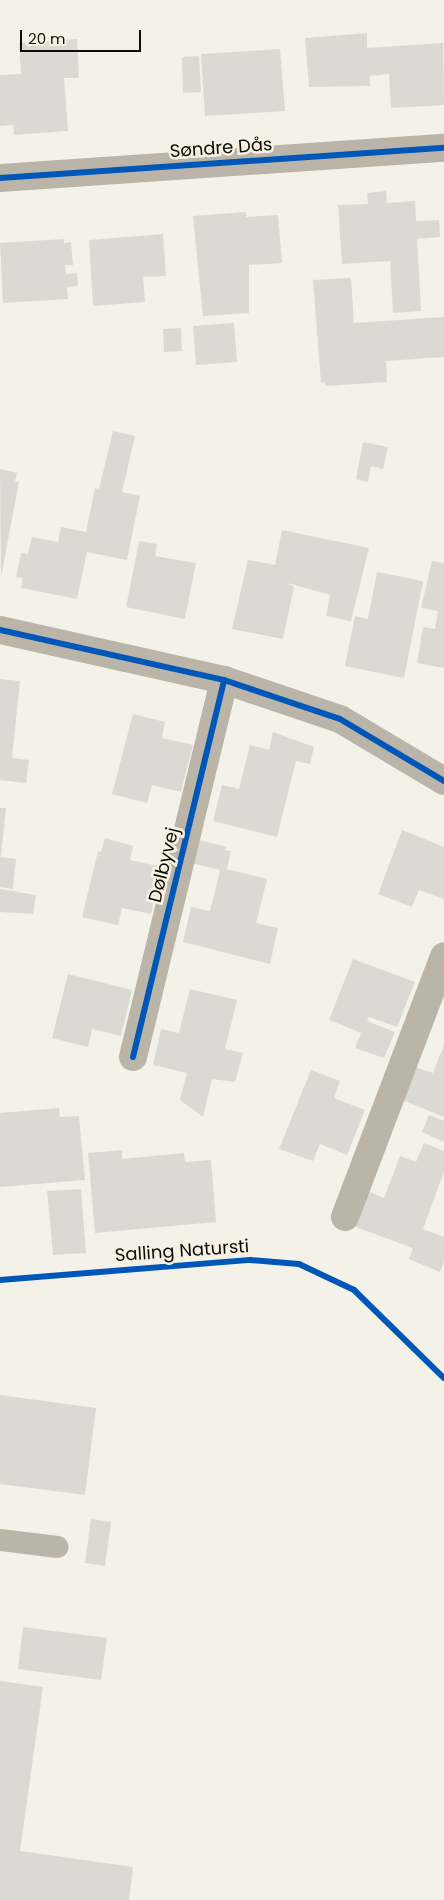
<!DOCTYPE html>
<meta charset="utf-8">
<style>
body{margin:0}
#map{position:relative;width:444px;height:1900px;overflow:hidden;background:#f4f1e9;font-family:Poppins,sans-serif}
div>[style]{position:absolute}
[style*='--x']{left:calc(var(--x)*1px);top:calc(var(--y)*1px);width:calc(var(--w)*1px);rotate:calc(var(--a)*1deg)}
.building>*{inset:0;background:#dcd9d3}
.service>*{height:22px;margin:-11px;padding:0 11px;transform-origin:11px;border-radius:11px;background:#bab5a8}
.minor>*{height:28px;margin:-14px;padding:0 14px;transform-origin:14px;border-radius:14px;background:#bab5a8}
.tertiary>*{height:28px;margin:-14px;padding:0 14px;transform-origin:14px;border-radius:14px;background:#bab5a8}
.cycleway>*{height:6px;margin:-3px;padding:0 3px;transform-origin:3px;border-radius:3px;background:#0057b8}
span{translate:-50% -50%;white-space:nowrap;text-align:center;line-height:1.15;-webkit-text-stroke:5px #f9f2e4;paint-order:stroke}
.street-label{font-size:18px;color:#0e0c07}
.scale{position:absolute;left:20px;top:30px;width:121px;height:22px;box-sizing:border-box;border:2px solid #0e0c07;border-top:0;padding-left:6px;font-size:15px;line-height:18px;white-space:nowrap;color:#0e0c07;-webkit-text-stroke:4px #f9f2e4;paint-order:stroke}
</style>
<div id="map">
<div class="building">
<i style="clip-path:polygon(367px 33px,367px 48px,443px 43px,444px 105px,391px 108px,389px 74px,370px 76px,370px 86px,309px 87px,305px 38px)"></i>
<i style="clip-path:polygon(77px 39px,79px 78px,64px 78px,68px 131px,14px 135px,13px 125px,0 126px,0 75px,21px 74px,19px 43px)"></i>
<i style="clip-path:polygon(280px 49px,285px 111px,205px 116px,201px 54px)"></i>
<i style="clip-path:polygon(199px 56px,201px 92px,183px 93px,182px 57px)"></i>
<i style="clip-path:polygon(386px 191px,387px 203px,415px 201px,416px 221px,439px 220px,440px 237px,417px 239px,421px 311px,393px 313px,390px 261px,342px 264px,338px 205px,368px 204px,367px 193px)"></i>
<i style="clip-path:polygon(246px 212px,246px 217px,278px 215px,282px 263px,249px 265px,249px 313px,203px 316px,193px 216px)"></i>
<i style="clip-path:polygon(163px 234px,166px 276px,143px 277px,145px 302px,93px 306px,89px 240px)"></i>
<i style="clip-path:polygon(64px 239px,64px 243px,71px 242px,73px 265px,65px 265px,66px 274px,77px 273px,78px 286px,67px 287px,68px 299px,3px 303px,0 243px)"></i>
<i style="clip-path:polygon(351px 278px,354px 323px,444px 317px,444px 357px,386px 361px,387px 382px,325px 386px,325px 382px,321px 383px,313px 280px)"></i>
<i style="clip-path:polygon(234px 323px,237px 362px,196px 365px,193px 326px)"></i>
<i style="clip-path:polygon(181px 328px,182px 351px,164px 352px,163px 329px)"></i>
<i style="clip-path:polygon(113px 431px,135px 436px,122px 492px,140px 496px,127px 560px,87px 552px,77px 599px,21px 588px,23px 578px,16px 577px,21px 553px,28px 554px,32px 537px,58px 542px,61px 527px,86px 532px,95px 488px,99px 489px)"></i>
<i style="clip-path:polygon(363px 442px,388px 447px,383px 469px,371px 466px,368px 482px,356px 479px)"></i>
<i style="clip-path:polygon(0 469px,17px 473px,15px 482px,19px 482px,1px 577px)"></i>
<i style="clip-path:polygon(282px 530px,369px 548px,351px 621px,326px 616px,330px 595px,288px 583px,294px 587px,283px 639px,232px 629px,248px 560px,275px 565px)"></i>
<i style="clip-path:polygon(139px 541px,157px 544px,155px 556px,196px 563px,185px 619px,126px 607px)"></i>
<i style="clip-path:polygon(432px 561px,444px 563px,444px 668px,417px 663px,423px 627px,435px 629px,438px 611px,421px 608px)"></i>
<i style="clip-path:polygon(377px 572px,423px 581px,404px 678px,345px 666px,355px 616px,368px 619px)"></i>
<i style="clip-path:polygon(0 679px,20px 681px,12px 758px,29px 760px,26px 783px,0 780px)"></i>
<i style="clip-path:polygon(133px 714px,165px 722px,162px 738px,193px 745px,181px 792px,152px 785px,147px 803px,112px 794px)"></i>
<i style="clip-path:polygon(273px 732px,314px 747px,310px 764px,296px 761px,277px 837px,213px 821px,222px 785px,239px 789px,250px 745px,269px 750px)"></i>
<i style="clip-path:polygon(0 808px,6px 808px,1px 856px,0 856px)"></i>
<i style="clip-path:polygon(402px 830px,444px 847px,444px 899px,419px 890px,412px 907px,378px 894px)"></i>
<i style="clip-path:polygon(105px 838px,133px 846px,130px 860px,162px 867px,151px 914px,122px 908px,118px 925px,82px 917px,98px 851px,101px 852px)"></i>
<i style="clip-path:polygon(196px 839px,226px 847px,225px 850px,231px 851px,227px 869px,267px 879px,256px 923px,278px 928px,270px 964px,183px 942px,191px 907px,210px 911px,220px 870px,190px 863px)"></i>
<i style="clip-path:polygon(0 857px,16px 859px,13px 889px,0 887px)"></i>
<i style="clip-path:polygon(0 889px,36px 895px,33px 914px,0 912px)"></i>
<i style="clip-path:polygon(353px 959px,415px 982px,397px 1027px,369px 1017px,367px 1021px,395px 1032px,384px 1058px,355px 1048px,361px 1033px,329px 1020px)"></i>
<i style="clip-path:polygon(68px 974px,132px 990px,121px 1036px,92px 1029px,88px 1047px,52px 1038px)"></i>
<i style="clip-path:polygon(190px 989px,237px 1000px,225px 1049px,243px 1053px,235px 1082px,212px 1079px,203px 1117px,180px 1100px,187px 1073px,153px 1065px,161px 1029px,179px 1033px)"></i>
<i style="clip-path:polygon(444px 1045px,444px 1117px,402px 1100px,415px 1067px,433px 1073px)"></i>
<i style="clip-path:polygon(311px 1070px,340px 1081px,334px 1098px,365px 1110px,347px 1155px,320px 1144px,313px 1161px,279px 1149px)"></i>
<i style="clip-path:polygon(59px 1108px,60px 1117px,79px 1116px,85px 1180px,0 1187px,0 1113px)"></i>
<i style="clip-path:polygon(429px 1115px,444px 1121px,444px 1142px,422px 1132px)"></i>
<i style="clip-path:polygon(424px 1143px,444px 1151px,444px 1172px,423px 1229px,444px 1237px,444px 1261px,440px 1272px,409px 1259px,413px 1248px,353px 1226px,367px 1191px,384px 1198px,400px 1156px,416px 1162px)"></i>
<i style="clip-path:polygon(122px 1150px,122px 1159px,184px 1153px,185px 1162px,211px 1160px,216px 1222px,95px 1233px,88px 1153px)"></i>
<i style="clip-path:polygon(81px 1189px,86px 1253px,53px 1255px,47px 1191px)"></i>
<i style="clip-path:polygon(0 1395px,96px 1408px,85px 1495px,0 1484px)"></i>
<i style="clip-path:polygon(91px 1519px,111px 1522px,105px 1566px,85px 1563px)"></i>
<i style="clip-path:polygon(23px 1627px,107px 1638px,101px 1680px,18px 1669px)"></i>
<i style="clip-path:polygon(0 1681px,43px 1687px,20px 1851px,133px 1867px,129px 1900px,0 1900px)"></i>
</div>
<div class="service">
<i style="--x:0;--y:1540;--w:58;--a:6.9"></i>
</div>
<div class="minor">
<i style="--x:0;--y:178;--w:445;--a:-3.9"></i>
<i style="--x:133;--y:1057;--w:388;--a:-76.4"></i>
<i style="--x:345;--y:1217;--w:279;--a:-69.2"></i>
</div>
<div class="tertiary">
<i style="--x:0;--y:630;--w:230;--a:12.6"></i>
<i style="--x:224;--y:680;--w:122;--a:18.6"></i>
<i style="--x:340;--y:719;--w:121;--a:30.8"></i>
</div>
<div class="cycleway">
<i style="--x:0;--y:178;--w:445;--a:-3.9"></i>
<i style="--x:0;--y:630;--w:230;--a:12.6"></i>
<i style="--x:224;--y:680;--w:122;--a:18.6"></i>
<i style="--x:340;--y:719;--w:121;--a:30.8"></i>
<i style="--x:133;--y:1057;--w:388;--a:-76.4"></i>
<i style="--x:0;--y:1280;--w:251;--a:-4.6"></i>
<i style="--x:250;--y:1260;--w:49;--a:4.7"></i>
<i style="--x:299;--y:1264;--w:61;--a:25.3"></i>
<i style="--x:354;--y:1290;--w:126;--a:44.4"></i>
</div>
<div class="street-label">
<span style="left:221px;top:148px;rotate:-4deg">Søndre Dås</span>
<span style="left:164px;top:865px;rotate:-76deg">Dølbyvej</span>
<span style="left:182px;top:1251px;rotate:-4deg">Salling Natursti</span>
</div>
<div class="scale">20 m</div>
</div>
